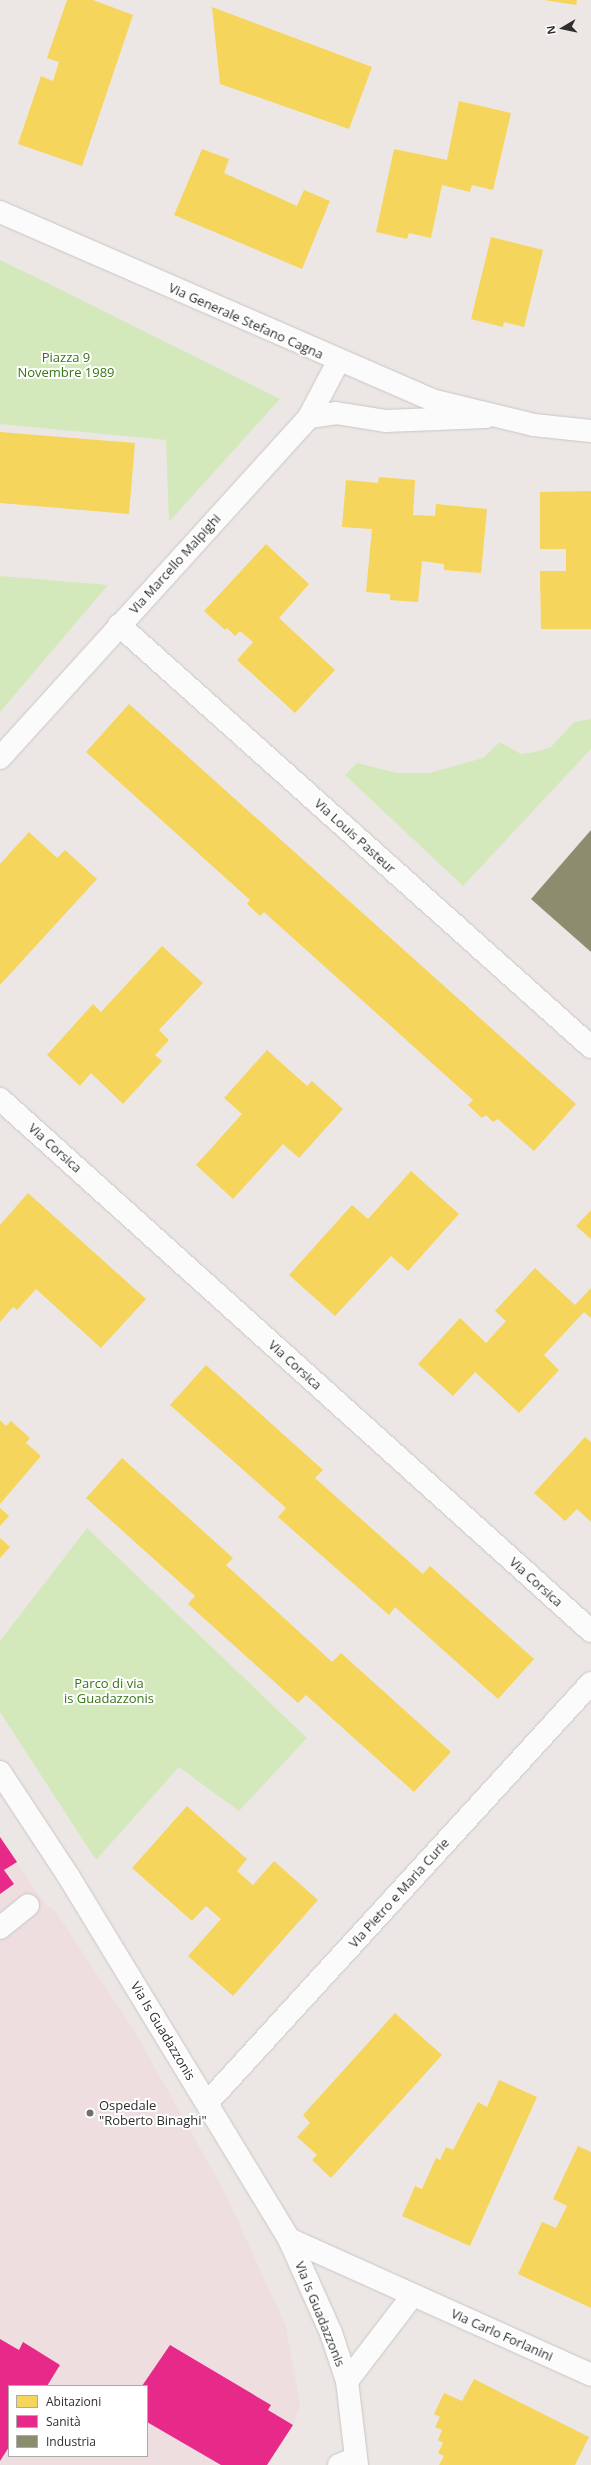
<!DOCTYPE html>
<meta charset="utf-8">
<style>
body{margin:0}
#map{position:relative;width:591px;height:2465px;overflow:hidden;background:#ece7e4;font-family:"Open Sans",sans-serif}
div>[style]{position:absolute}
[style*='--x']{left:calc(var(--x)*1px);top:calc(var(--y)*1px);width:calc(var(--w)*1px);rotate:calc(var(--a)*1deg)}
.medical>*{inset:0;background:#eededf}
.green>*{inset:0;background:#d4e9bb}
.homes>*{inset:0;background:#f6d55c}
.health>*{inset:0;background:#e7298a}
.industry>*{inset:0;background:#8c8c6e}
.roads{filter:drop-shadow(0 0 1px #c8c6c6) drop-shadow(0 0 1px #c8c6c6)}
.service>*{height:22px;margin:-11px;padding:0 11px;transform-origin:11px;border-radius:11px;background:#fcfbfb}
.minor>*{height:22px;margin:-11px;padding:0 11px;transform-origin:11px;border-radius:11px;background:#fcfbfb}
.tertiary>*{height:22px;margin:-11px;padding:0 11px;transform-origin:11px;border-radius:11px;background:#fcfbfb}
.dots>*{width:11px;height:11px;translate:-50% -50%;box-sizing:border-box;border:2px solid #fff;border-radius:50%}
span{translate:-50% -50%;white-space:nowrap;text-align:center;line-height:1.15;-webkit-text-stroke:4px #fff;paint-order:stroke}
.street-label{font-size:13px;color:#2e2e2e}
.park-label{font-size:13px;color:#377415}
.poi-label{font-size:13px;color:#2e2e2e}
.left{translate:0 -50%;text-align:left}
.legend{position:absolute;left:8px;top:2385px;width:140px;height:72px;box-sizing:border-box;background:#fff;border:1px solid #ababab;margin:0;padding:5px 7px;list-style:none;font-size:12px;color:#2e2e2e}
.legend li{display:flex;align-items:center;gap:8px;height:20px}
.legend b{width:20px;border:1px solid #ababab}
.north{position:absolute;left:543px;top:8px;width:40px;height:40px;-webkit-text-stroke:3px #fff;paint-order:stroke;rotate:261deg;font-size:11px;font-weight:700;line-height:16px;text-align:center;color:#2e2e2e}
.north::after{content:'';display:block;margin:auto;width:14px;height:18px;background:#2e2e2e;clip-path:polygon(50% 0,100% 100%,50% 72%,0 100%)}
</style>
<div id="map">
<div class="medical">
<i style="clip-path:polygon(evenodd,0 1837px,44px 1903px,56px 1912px,136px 2034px,225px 2193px,286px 2327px,300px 2405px,293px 2425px,267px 2465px,0 2465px,0 1837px,9px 2386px,147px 2386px,147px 2456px,9px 2456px,9px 2386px)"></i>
</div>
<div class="green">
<i style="clip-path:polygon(0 260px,27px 273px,280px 399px,169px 522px,166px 440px,0 424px)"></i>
<i style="clip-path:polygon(0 576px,108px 585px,0 712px)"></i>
<i style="clip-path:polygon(591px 719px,591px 749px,463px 886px,345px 775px,357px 763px,397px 773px,429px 773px,483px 758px,500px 742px,521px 754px,535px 752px,551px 747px,574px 722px)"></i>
<i style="clip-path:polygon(87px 1528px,307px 1738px,239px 1811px,179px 1767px,96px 1860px,0 1712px,0 1641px)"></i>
</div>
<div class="homes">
<i style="clip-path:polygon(67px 0,93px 0,133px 15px,82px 166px,18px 144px,41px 76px,53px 81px,59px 62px,47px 58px)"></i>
<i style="clip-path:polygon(544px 0,577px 0,576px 5px)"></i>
<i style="clip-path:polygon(212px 7px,372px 67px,349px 129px,220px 84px)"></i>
<i style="clip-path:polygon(459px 101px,511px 113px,493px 190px,472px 185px,470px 192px,442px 185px,431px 238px,409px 233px,407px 239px,376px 232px,394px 149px,447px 160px)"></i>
<i style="clip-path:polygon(202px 149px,229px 159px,224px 173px,297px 206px,304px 190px,330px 201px,302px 269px,174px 215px)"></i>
<i style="clip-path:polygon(491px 237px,543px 250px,524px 327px,504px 322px,503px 327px,471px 319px)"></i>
<i style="clip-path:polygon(0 432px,135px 443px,129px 514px,0 503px)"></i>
<i style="clip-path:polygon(379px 477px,415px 480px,413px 515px,435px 516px,436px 504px,487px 509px,481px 573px,444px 570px,444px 564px,422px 561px,418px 602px,390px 600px,390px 594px,366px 592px,372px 529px,342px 527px,346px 480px,378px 483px)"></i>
<i style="clip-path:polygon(591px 491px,591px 629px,541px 629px,540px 571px,566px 571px,566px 549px,540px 549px,540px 492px)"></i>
<i style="clip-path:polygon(266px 544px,309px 584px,279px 618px,335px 670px,295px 713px,237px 660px,253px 642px,240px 631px,235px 636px,227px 628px,225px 630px,204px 611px)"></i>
<i style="clip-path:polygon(129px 704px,576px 1104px,534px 1151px,498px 1119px,493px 1122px,486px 1115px,482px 1118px,468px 1105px,473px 1100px,264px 912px,260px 916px,247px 904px,250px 900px,86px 752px)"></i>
<i style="clip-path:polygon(29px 832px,57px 858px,65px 850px,97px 879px,0 985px,0 864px)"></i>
<i style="clip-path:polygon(162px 946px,203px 983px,159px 1030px,169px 1040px,155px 1055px,162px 1061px,123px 1104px,91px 1073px,80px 1086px,47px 1055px,93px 1004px,101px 1012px)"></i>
<i style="clip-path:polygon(267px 1050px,307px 1086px,312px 1081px,343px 1109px,299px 1158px,283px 1144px,233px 1199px,196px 1165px,242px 1114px,224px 1098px)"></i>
<i style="clip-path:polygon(411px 1171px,459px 1214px,408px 1271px,391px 1256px,335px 1316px,289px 1275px,352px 1205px,368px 1219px)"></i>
<i style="clip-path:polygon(28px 1193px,146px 1299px,101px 1348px,36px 1289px,17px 1310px,13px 1307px,0 1322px,0 1225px)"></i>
<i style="clip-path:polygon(591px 1210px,591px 1239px,576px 1226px)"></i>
<i style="clip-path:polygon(535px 1268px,575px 1305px,591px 1288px,591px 1318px,584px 1312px,544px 1355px,559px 1370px,519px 1413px,475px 1372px,453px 1396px,418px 1364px,460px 1318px,486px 1343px,506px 1321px,495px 1311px)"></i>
<i style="clip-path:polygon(206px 1365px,323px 1470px,315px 1478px,423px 1574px,430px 1566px,534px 1659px,498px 1699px,395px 1607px,389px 1615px,278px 1517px,286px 1508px,170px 1405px)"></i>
<i style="clip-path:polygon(0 1420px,6px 1426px,11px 1421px,30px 1438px,26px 1443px,41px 1456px,0 1504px)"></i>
<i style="clip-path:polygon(585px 1437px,591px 1442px,591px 1522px,577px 1509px,565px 1521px,534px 1493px)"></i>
<i style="clip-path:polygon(122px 1458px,233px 1558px,226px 1565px,332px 1662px,341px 1653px,451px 1752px,414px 1792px,306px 1695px,298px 1703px,188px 1604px,195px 1596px,86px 1498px)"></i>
<i style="clip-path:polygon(0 1508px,9px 1516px,0 1526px)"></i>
<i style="clip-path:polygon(0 1538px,10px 1547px,0 1558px)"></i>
<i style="clip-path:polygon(187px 1806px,247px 1859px,237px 1871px,253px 1885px,274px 1861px,318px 1900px,233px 1996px,188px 1956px,221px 1919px,206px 1906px,192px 1921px,132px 1868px)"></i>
<i style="clip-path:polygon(395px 2013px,442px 2055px,331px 2178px,312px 2160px,317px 2155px,297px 2137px,310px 2123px,303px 2115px)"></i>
<i style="clip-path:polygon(499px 2080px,537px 2097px,470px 2246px,402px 2216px,415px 2186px,422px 2189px,436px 2158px,440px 2160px,446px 2147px,453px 2150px,478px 2102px,487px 2107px)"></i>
<i style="clip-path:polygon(578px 2146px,591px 2152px,591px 2308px,518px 2274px,542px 2222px,556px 2228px,567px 2206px,553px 2199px)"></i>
<i style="clip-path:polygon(474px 2379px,589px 2437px,575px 2465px,439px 2465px,444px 2456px,438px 2453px,443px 2443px,438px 2440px,442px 2430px,435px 2427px,440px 2417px,434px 2414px,444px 2393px,462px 2401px)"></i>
</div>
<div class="health">
<i style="clip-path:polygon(0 1837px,17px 1862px,4px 1870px,14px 1884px,0 1894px)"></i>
<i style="clip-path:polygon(0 2339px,19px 2350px,23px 2342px,60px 2365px,47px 2386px,9px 2386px,9px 2447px,0 2461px)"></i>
<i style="clip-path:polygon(170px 2345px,271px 2405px,268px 2410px,293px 2425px,267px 2465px,221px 2465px,147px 2422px,147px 2386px,142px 2386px)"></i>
</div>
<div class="industry">
<i style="clip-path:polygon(591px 830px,591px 952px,531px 899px)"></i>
</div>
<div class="roads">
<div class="service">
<i style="--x:0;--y:1928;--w:36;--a:-39"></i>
</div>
<div class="minor">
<i style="--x:309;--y:417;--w:27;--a:-8"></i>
<i style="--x:336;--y:413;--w:51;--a:9.1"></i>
<i style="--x:386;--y:421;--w:100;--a:-2.3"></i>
<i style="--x:119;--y:625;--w:633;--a:41.8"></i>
<i style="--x:0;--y:758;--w:460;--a:-47.8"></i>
<i style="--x:309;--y:417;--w:62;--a:-62.2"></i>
<i style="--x:0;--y:1099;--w:795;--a:41.99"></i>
<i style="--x:207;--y:2103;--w:569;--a:-47.56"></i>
<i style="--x:289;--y:2239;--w:331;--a:24.2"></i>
<i style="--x:347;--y:2381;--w:108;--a:-52.5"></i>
<i style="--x:339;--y:2465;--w:18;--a:-22"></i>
</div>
<div class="tertiary">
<i style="--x:0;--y:212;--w:474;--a:23.5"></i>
<i style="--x:435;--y:401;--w:102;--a:13.6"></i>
<i style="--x:534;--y:425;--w:57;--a:6"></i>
<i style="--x:0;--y:1772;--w:126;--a:56.7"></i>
<i style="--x:69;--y:1877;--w:424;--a:58.7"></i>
<i style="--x:289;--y:2239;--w:103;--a:65.9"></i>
<i style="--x:331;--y:2333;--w:51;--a:71.6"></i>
<i style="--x:347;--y:2381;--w:85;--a:83.2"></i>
</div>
</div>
<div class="dots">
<i style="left:90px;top:2113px;background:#706f6e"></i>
</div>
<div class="street-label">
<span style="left:246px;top:321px;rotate:24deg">Via Generale Stefano Cagna</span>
<span style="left:175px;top:564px;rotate:-48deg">Via Marcello Malpighi</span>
<span style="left:355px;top:836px;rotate:42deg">Via Louis Pasteur</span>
<span style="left:55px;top:1148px;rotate:42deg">Via Corsica</span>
<span style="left:295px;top:1365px;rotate:42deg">Via Corsica</span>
<span style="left:536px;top:1582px;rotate:42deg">Via Corsica</span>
<span style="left:399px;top:1893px;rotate:-48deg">Via Pietro e Maria Curie</span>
<span style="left:163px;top:2031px;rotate:59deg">Via Is Guadazzonis</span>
<span style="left:320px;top:2314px;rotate:68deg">Via Is Guadazzonis</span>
<span style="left:502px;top:2335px;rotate:24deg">Via Carlo Forlanini</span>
</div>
<div class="park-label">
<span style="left:66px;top:365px">Piazza 9<br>Novembre 1989</span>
<span style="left:109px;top:1691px">Parco di via<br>is Guadazzonis</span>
</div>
<div class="poi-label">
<span class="left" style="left:99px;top:2113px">Ospedale<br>"Roberto Binaghi"</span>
</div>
<ul class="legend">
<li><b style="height:11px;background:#f6d55c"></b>Abitazioni</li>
<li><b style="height:11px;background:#e7298a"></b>Sanità</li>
<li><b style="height:11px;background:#8c8c6e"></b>Industria</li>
</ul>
<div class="north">N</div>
</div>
